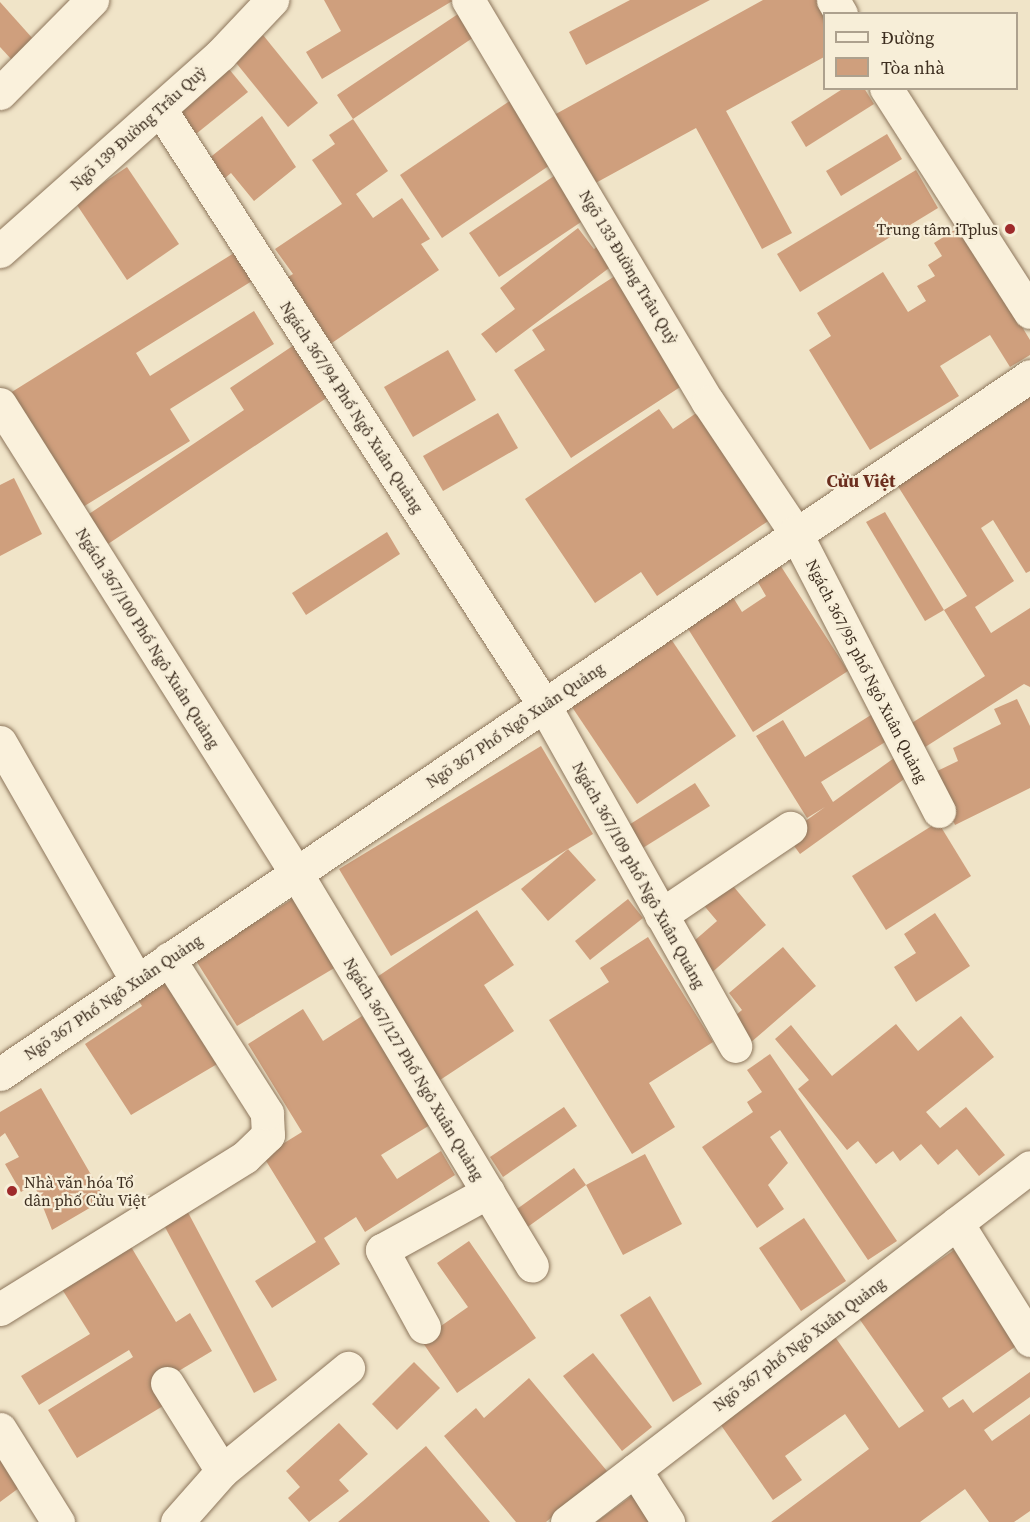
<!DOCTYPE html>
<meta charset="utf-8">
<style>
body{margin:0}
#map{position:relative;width:1030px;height:1522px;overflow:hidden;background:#f0e4c8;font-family:"Source Serif 4",serif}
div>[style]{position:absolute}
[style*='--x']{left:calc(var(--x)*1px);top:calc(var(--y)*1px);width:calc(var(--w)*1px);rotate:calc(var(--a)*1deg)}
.building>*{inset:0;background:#cf9f7d}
.roads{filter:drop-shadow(0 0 2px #8d765c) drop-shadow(0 0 2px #8d765c)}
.minor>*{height:33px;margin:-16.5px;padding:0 16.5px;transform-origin:16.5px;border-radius:16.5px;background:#faf1dc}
.dots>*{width:16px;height:16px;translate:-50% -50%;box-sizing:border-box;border:3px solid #f7eed8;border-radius:50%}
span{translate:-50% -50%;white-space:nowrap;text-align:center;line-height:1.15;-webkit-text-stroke:4.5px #f7eed8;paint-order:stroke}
.street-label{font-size:16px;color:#3d2e20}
.poi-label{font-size:16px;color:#3d2e20}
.right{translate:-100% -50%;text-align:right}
.left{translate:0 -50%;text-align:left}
.neighbourhood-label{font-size:18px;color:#6b2e1e;font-weight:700}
.legend{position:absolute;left:823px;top:12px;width:195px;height:78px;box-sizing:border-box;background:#f7eed8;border:2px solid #ada18e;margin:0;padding:8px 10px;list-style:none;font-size:18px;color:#3d2e20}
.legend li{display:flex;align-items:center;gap:12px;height:30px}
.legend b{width:30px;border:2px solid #ada18e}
</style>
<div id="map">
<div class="building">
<i style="clip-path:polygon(324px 0,454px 0,322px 79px,306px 52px,341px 31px)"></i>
<i style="clip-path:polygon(710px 0,586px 65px,569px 32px,630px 0)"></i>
<i style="clip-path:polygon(763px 0,817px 0,825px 13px,824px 57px,726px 111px,792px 233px,762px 249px,696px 128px,592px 185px,554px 115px)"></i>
<i style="clip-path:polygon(0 2px,34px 40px,12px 60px,0 47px)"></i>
<i style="clip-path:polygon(458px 14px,474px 37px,353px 119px,388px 171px,356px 194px,373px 218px,402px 198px,430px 239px,421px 244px,439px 270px,323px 349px,278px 283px,293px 274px,275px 249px,342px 204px,312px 160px,335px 144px,329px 135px,353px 119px,337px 95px)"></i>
<i style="clip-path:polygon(263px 35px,318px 103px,288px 127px,233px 59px)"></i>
<i style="clip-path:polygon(219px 57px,248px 92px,191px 138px,162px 103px)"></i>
<i style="clip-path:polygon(844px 88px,864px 88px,874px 104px,806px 147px,791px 122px)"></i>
<i style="clip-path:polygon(514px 98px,556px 161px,442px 238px,400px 175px)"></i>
<i style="clip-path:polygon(262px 116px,296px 167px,254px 201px,231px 173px,219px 183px,203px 163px)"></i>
<i style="clip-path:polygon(887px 134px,902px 159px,841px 196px,826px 171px)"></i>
<i style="clip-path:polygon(127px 167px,179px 244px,127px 280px,75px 202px)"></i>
<i style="clip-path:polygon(916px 170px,938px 208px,800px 292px,777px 254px)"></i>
<i style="clip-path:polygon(560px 172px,590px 216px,499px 277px,469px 233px)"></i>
<i style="clip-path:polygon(961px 226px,1030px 340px,1030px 355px,1010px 367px,990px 335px,940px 366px,959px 396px,870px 450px,809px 350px,831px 336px,817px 313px,883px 272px,908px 312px,926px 301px,917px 286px,935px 276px,928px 265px,942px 256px,934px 243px)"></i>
<i style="clip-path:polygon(578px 228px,594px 249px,603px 242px,617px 262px,496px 353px,481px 334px,515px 309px,500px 288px)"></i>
<i style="clip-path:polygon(242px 248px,260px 276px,136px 353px,150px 376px,254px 311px,274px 344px,170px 409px,190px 441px,78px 510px,7px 395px)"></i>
<i style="clip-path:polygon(621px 272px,691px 380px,571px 458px,514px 370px,545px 350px,532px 330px)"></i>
<i style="clip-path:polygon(297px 343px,331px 395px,99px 550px,80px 520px,244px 410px,230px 388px)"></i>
<i style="clip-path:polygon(448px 350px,476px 400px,413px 437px,384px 387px)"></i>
<i style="clip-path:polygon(1030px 393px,1030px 571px,1026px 573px,993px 520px,981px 528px,1014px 581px,975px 607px,991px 633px,1030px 608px,1030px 687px,1024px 684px,919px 751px,904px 728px,985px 676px,944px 610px,967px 596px,894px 480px)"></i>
<i style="clip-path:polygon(705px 407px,777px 515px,657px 596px,641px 572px,595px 603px,525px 499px,659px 409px,673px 429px)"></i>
<i style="clip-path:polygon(498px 413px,518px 448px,443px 491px,423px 456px)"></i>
<i style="clip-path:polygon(14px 478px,42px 534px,0 556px,0 485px)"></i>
<i style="clip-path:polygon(885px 512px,944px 610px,925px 621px,866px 522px)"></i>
<i style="clip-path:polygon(387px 532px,400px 554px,306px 615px,292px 593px)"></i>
<i style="clip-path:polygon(775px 557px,848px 671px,753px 732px,685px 624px,731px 594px,742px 612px,766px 596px,752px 572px)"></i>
<i style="clip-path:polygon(669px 636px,736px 736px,637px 804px,570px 704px)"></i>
<i style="clip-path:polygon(1017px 699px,1030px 726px,1030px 788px,955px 825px,931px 774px,958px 761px,953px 748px,1001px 724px,994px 709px)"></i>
<i style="clip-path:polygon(874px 713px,890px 739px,821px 782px,833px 802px,901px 753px,914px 772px,800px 854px,786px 835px,825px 807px,807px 818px,756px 736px,783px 720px,805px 757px)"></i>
<i style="clip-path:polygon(541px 746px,593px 834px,391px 956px,339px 869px)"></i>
<i style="clip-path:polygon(695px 783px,710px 806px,638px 851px,624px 828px)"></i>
<i style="clip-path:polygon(938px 822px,971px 876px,886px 930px,852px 876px)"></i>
<i style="clip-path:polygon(568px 849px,596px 880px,548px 921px,521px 889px)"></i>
<i style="clip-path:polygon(728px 880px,766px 925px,709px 975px,686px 948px,717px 921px,701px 902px)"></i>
<i style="clip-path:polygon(294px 898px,336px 967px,237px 1026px,195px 959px)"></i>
<i style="clip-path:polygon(628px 899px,643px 918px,590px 960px,575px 941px)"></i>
<i style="clip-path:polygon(477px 910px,514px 965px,484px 985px,514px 1031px,434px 1084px,368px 983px)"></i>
<i style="clip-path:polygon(935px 913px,970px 966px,916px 1002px,894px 967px,916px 953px,904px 934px)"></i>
<i style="clip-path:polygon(648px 937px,713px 1042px,649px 1083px,675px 1127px,632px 1154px,549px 1020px,609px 982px,600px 968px)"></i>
<i style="clip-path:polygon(783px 947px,816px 986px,750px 1043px,730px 1020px,742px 1010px,729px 993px)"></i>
<i style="clip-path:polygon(171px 968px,229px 1057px,131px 1115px,85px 1044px,142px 1006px,133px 992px)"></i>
<i style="clip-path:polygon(303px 1009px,323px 1041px,362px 1016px,430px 1125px,381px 1155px,397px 1179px,441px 1151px,455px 1175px,365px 1232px,356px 1217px,324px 1238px,340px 1264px,272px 1308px,255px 1281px,316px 1242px,263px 1156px,302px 1132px,248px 1044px)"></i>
<i style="clip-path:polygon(961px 1016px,994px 1057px,926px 1112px,940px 1128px,966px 1107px,1005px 1155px,979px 1176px,957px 1149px,938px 1165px,921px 1144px,900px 1161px,893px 1151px,876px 1164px,858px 1141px,847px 1150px,798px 1089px,809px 1080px,775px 1039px,791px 1025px,832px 1076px,896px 1024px,918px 1051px)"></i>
<i style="clip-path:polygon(770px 1054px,897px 1241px,868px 1260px,780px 1130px,770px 1137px,788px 1163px,768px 1185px,784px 1209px,757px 1228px,702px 1147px,753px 1112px,747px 1102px,762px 1092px,747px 1070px)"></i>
<i style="clip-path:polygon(41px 1088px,105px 1199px,52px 1230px,34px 1184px,21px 1192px,5px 1164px,19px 1157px,5px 1133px,0 1137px,0 1112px)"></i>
<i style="clip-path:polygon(564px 1107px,577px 1126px,503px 1177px,490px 1157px)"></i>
<i style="clip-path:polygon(645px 1154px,682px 1224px,623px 1255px,586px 1185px,522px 1231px,510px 1214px,574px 1168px,586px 1185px)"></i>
<i style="clip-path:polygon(183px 1203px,277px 1380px,254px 1393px,159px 1216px)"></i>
<i style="clip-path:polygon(804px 1218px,846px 1281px,801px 1311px,759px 1248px)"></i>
<i style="clip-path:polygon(124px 1235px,176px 1322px,190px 1313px,212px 1351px,152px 1387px,163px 1406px,77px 1458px,48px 1410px,133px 1357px,129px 1350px,39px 1405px,21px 1376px,90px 1334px,55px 1278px)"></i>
<i style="clip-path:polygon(469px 1241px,536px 1338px,457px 1393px,421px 1340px,468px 1307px,437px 1263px)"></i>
<i style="clip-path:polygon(954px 1250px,1019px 1344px,942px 1398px,949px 1408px,963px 1399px,973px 1413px,1030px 1372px,1030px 1397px,984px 1430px,992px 1441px,1030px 1414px,1030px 1511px,1014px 1522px,989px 1522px,965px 1489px,920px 1522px,771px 1522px,869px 1449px,845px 1414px,785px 1456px,802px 1480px,773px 1500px,716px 1418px,833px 1334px,899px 1428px,924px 1411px,858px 1317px)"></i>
<i style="clip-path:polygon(650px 1296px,702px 1384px,673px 1402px,620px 1315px)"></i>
<i style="clip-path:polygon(593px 1353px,652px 1427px,622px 1451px,563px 1376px)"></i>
<i style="clip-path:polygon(414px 1362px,440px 1388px,397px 1430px,372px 1404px)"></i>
<i style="clip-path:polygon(529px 1378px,607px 1471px,546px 1522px,516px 1522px,444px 1436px,476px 1408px,484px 1418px)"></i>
<i style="clip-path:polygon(339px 1423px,368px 1454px,339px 1480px,349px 1491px,309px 1522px,288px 1498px,300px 1487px,286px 1471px)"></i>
<i style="clip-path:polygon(0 1443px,27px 1482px,0 1502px)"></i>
<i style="clip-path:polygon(426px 1446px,490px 1522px,338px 1522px,363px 1501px)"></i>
<i style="clip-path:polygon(633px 1495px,653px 1522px,596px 1522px)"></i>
</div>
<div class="roads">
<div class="minor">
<i style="--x:468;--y:0;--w:468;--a:59.2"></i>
<i style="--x:708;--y:402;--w:156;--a:56.2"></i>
<i style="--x:795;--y:532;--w:314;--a:62.7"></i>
<i style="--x:833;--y:0;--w:16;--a:60"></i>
<i style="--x:886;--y:88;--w:266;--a:57.3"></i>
<i style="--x:0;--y:93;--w:131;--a:-45.3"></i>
<i style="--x:160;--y:109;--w:709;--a:57.21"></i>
<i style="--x:544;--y:705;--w:391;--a:60.7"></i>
<i style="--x:0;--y:251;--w:295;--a:-41.7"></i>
<i style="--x:220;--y:55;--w:76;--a:-46.6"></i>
<i style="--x:0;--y:404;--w:555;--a:57.74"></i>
<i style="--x:296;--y:873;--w:458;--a:59"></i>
<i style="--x:0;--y:742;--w:275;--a:60.2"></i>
<i style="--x:661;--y:915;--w:156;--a:-34"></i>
<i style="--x:0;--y:1074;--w:1244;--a:-34.12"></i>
<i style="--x:957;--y:1223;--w:138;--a:58"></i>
<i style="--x:0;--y:1309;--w:288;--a:-31.8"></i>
<i style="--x:245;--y:1157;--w:32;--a:-44"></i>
<i style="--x:268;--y:1135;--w:22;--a:-93"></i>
<i style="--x:267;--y:1113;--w:183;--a:-122.5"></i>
<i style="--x:424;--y:1327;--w:88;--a:-118.6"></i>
<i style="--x:382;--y:1250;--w:121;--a:-28.7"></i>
<i style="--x:167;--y:1383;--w:104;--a:58"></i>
<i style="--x:0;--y:1429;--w:110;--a:58.1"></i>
<i style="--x:635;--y:1470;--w:62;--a:57.6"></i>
<i style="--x:177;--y:1522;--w:68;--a:-48.6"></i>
<i style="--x:222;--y:1471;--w:163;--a:-39.3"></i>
<i style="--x:567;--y:1522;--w:583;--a:-37.48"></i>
</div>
</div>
<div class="dots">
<i style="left:1010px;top:229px;background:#9e2a2b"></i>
<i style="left:12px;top:1191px;background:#9e2a2b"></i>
</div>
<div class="street-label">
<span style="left:138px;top:128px;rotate:-42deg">Ngõ 139 Đường Trâu Quỳ</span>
<span style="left:629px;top:267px;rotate:59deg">Ngõ 133 Đường Trâu Quỳ</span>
<span style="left:352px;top:407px;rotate:57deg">Ngách 367/94 Phố Ngô Xuân Quảng</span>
<span style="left:148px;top:638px;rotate:58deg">Ngách 367/100 Phố Ngô Xuân Quảng</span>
<span style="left:867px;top:671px;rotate:63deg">Ngách 367/95 phố Ngô Xuân Quảng</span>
<span style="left:515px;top:725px;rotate:-34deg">Ngõ 367 Phố Ngô Xuân Quảng</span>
<span style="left:639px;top:875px;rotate:61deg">Ngách 367/109 phố Ngô Xuân Quảng</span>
<span style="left:113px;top:997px;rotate:-34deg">Ngõ 367 Phố Ngô Xuân Quảng</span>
<span style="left:414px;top:1069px;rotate:59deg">Ngách 367/127 Phố Ngô Xuân Quảng</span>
<span style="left:799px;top:1344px;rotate:-37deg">Ngõ 367 phố Ngô Xuân Quảng</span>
</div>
<div class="poi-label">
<span class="right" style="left:998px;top:229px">Trung tâm iTplus</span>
<span class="left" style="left:24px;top:1191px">Nhà văn hóa Tổ<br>dân phố Cửu Việt</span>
</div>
<div class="neighbourhood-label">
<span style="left:861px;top:481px">Cửu Việt</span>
</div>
<ul class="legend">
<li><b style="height:8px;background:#faf1dc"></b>Đường</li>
<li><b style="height:16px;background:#cf9f7d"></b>Tòa nhà</li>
</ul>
</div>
